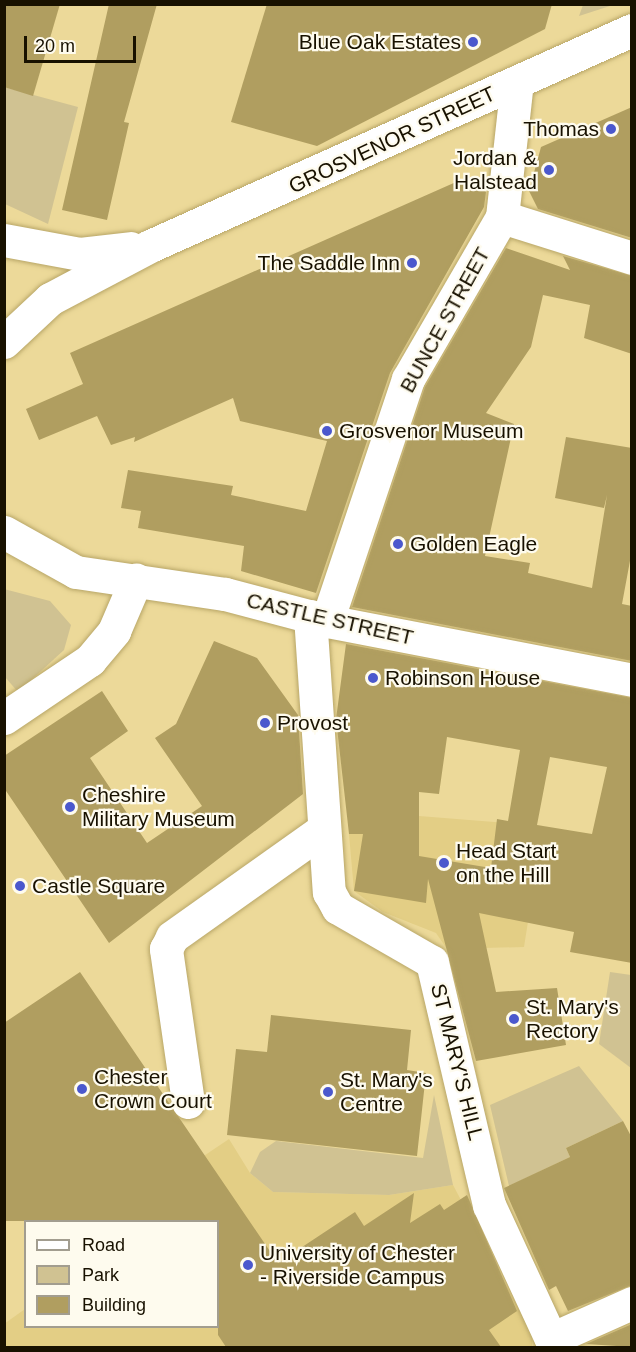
<!DOCTYPE html>
<style>
body{margin:0}
#map{position:relative;width:636px;height:1352px;overflow:hidden;background:#ecd999;font-family:Helvetica,sans-serif}
div>[style]{position:absolute}
[style*='--x']{left:calc(var(--x)*1px);top:calc(var(--y)*1px);width:calc(var(--w)*1px);rotate:calc(var(--a)*1deg)}
.built>*{inset:0;background:#e3ce85}
.green>*{inset:0;background:#d0c292}
.building>*{inset:0;background:#b09e60}
.roads{filter:drop-shadow(0 0 2px #b8a667) drop-shadow(0 0 2px #b8a667)}
.minor>*{height:33px;margin:-16.5px;padding:0 16.5px;transform-origin:16.5px;border-radius:16.5px;background:#fff}
.highway>*{height:33px;margin:-16.5px;padding:0 16.5px;transform-origin:16.5px;border-radius:16.5px;background:#fff}
.dots>*{width:16px;height:16px;translate:-50% -50%;box-sizing:border-box;border:3px solid #fefbee;border-radius:50%}
span{translate:-50% -50%;white-space:nowrap;text-align:center;line-height:1.15;-webkit-text-stroke:4.5px #fefbee;paint-order:stroke}
.poi-label{font-size:21px;color:#181100}
.right{translate:-100% -50%;text-align:right}
.left{translate:0 -50%;text-align:left}
.street-label{font-size:21px;color:#181100}
.frame{position:absolute;inset:0;border:6px solid #181100;pointer-events:none}
.legend{position:absolute;left:24px;top:1220px;width:195px;height:108px;box-sizing:border-box;background:#fefbee;border:2px solid #a29d8f;margin:0;padding:8px 10px;list-style:none;font-size:18px;color:#181100}
.legend li{display:flex;align-items:center;gap:12px;height:30px}
.legend b{width:30px;border:2px solid #a29d8f}
.scale{position:absolute;left:24px;top:36px;width:112px;height:27px;box-sizing:border-box;border:3px solid #181100;border-top:0;padding-left:8px;font-size:18px;line-height:21px;white-space:nowrap;color:#181100;-webkit-text-stroke:4px #fefbee;paint-order:stroke}
</style>
<div id="map">
<div class="built">
<i style="clip-path:polygon(419px 816px,543px 826px,524px 947px,447px 949px,436px 933px,383px 912px,354px 891px,349px 834px,419px 832px)"></i>
<i style="clip-path:polygon(229px 1139px,250px 1173px,273px 1192px,389px 1195px,453px 1185px,532px 1334px,532px 1347px,5px 1348px,4px 1324px,25px 1309px,26px 1326px,218px 1326px,218px 1222px,107px 1221px)"></i>
</div>
<div class="green">
<i style="clip-path:polygon(583px 5px,583px 4px,613px 5px,579px 16px)"></i>
<i style="clip-path:polygon(4px 87px,78px 107px,48px 224px,5px 204px)"></i>
<i style="clip-path:polygon(4px 589px,50px 601px,71px 625px,64px 650px,18px 692px,5px 677px)"></i>
<i style="clip-path:polygon(610px 972px,631px 975px,631px 1068px,599px 1044px)"></i>
<i style="clip-path:polygon(579px 1066px,623px 1121px,566px 1148px,570px 1157px,509px 1186px,490px 1105px)"></i>
<i style="clip-path:polygon(434px 1095px,453px 1185px,389px 1195px,273px 1192px,250px 1173px,260px 1152px,276px 1141px,423px 1158px)"></i>
</div>
<div class="building">
<i style="clip-path:polygon(4px 4px,60px 4px,33px 96px,4px 87px)"></i>
<i style="clip-path:polygon(109px 4px,157px 4px,124px 122px,129px 123px,107px 220px,62px 210px)"></i>
<i style="clip-path:polygon(267px 4px,552px 4px,545px 29px,317px 146px,231px 122px)"></i>
<i style="clip-path:polygon(632px 107px,632px 238px,538px 209px,529px 191px,541px 147px)"></i>
<i style="clip-path:polygon(465px 178px,476px 179px,486px 192px,484px 207px,390px 373px,316px 593px,241px 571px,244px 546px,138px 528px,141px 511px,121px 508px,128px 470px,233px 486px,231px 495px,306px 511px,327px 441px,240px 421px,233px 398px,134px 442px,135px 437px,111px 445px,97px 416px,39px 440px,26px 409px,83px 384px,70px 353px)"></i>
<i style="clip-path:polygon(506px 248px,570px 270px,563px 256px,632px 276px,632px 354px,584px 338px,590px 305px,543px 295px,531px 347px,486px 413px,514px 424px,485px 556px,530px 563px,528px 573px,592px 588px,607px 495px,604px 508px,555px 498px,566px 437px,632px 448px,632px 550px,622px 604px,632px 606px,632px 661px,352px 607px,425px 387px)"></i>
<i style="clip-path:polygon(214px 641px,257px 658px,298px 715px,303px 794px,109px 943px,4px 788px,4px 756px,102px 691px,128px 731px,90px 758px,147px 843px,202px 806px,155px 738px,176px 724px)"></i>
<i style="clip-path:polygon(evenodd,346px 644px,632px 698px,632px 963px,570px 952px,574px 932px,479px 913px,496px 992px,557px 988px,566px 1045px,476px 1061px,428px 879px,426px 903px,354px 891px,363px 834px,349px 834px,336px 719px,346px 644px,447px 737px,520px 750px,508px 821px,497px 819px,491px 868px,419px 856px,419px 792px,439px 794px,447px 737px,346px 644px,550px 757px,607px 767px,592px 834px,537px 825px,550px 757px)"></i>
<i style="clip-path:polygon(80px 972px,278px 1263px,355px 1212px,364px 1226px,414px 1193px,410px 1223px,440px 1204px,444px 1210px,467px 1195px,517px 1311px,489px 1330px,501px 1347px,226px 1347px,218px 1335px,218px 1221px,4px 1221px,4px 1023px)"></i>
<i style="clip-path:polygon(271px 1015px,411px 1030px,407px 1070px,426px 1073px,417px 1156px,227px 1135px,236px 1049px,267px 1052px)"></i>
<i style="clip-path:polygon(623px 1121px,632px 1138px,632px 1285px,568px 1311px,556px 1286px,549px 1290px,504px 1188px,570px 1157px,566px 1148px)"></i>
<i style="clip-path:polygon(632px 1324px,632px 1347px,586px 1344px)"></i>
</div>
<div class="roads">
<div class="minor">
<i style="--x:502;--y:217;--w:136;--a:17.5"></i>
<i style="--x:4;--y:532;--w:82;--a:29.1"></i>
<i style="--x:76;--y:572;--w:151;--a:8.4"></i>
<i style="--x:225;--y:594;--w:106;--a:14.8"></i>
<i style="--x:327;--y:621;--w:311;--a:10.9"></i>
<i style="--x:310;--y:616;--w:277;--a:86.1"></i>
<i style="--x:329;--y:892;--w:18;--a:61"></i>
<i style="--x:338;--y:908;--w:108;--a:29.9"></i>
<i style="--x:432;--y:962;--w:250;--a:76.8"></i>
<i style="--x:489;--y:1205;--w:148;--a:65.2"></i>
<i style="--x:551;--y:1339;--w:89;--a:-24"></i>
<i style="--x:327;--y:621;--w:255;--a:-71.5"></i>
<i style="--x:408;--y:379;--w:187;--a:-59.9"></i>
<i style="--x:502;--y:217;--w:136;--a:-83.7"></i>
<i style="--x:4;--y:718;--w:104;--a:-34"></i>
<i style="--x:90;--y:660;--w:38;--a:-50"></i>
<i style="--x:114;--y:631;--w:56;--a:-66.7"></i>
<i style="--x:188;--y:1102;--w:155;--a:-98.2"></i>
<i style="--x:166;--y:949;--w:13;--a:-63"></i>
<i style="--x:172;--y:937;--w:186;--a:-35.4"></i>
</div>
<div class="highway">
<i style="--x:4;--y:240;--w:77;--a:10.4"></i>
<i style="--x:80;--y:254;--w:51;--a:-6.7"></i>
<i style="--x:4;--y:342;--w:63;--a:-43.1"></i>
<i style="--x:50;--y:299;--w:113;--a:-27.9"></i>
<i style="--x:150;--y:246;--w:528;--a:-24.14"></i>
</div>
</div>
<div class="dots">
<i style="left:473px;top:42px;background:#4b58cd"></i>
<i style="left:611px;top:129px;background:#4b58cd"></i>
<i style="left:549px;top:170px;background:#4b58cd"></i>
<i style="left:412px;top:263px;background:#4b58cd"></i>
<i style="left:327px;top:431px;background:#4b58cd"></i>
<i style="left:398px;top:544px;background:#4b58cd"></i>
<i style="left:373px;top:678px;background:#4b58cd"></i>
<i style="left:265px;top:723px;background:#4b58cd"></i>
<i style="left:70px;top:807px;background:#4b58cd"></i>
<i style="left:444px;top:863px;background:#4b58cd"></i>
<i style="left:20px;top:886px;background:#4b58cd"></i>
<i style="left:514px;top:1019px;background:#4b58cd"></i>
<i style="left:82px;top:1089px;background:#4b58cd"></i>
<i style="left:328px;top:1092px;background:#4b58cd"></i>
<i style="left:248px;top:1265px;background:#4b58cd"></i>
</div>
<div class="poi-label">
<span class="right" style="left:461px;top:42px">Blue Oak Estates</span>
<span class="right" style="left:599px;top:129px">Thomas</span>
<span class="right" style="left:537px;top:170px">Jordan &amp;<br>Halstead</span>
<span class="right" style="left:400px;top:263px">The Saddle Inn</span>
<span class="left" style="left:339px;top:431px">Grosvenor Museum</span>
<span class="left" style="left:410px;top:544px">Golden Eagle</span>
<span class="left" style="left:385px;top:678px">Robinson House</span>
<span class="left" style="left:277px;top:723px">Provost</span>
<span class="left" style="left:82px;top:807px">Cheshire<br>Military Museum</span>
<span class="left" style="left:456px;top:863px">Head Start<br>on the Hill</span>
<span class="left" style="left:32px;top:886px">Castle Square</span>
<span class="left" style="left:526px;top:1019px">St. Mary's<br>Rectory</span>
<span class="left" style="left:94px;top:1089px">Chester<br>Crown Court</span>
<span class="left" style="left:340px;top:1092px">St. Mary's<br>Centre</span>
<span class="left" style="left:260px;top:1265px">University of Chester<br>- Riverside Campus</span>
</div>
<div class="street-label">
<span style="left:392px;top:140px;rotate:-25deg">GROSVENOR STREET</span>
<span style="left:445px;top:320px;rotate:-61deg">BUNCE STREET</span>
<span style="left:330px;top:619px;rotate:13deg">CASTLE STREET</span>
<span style="left:457px;top:1062px;rotate:76deg">ST MARY'S HILL</span>
</div>
<div class="frame"></div>
<ul class="legend">
<li><b style="height:8px;background:#fff"></b>Road</li>
<li><b style="height:16px;background:#d0c292"></b>Park</li>
<li><b style="height:16px;background:#b09e60"></b>Building</li>
</ul>
<div class="scale">20 m</div>
</div>
